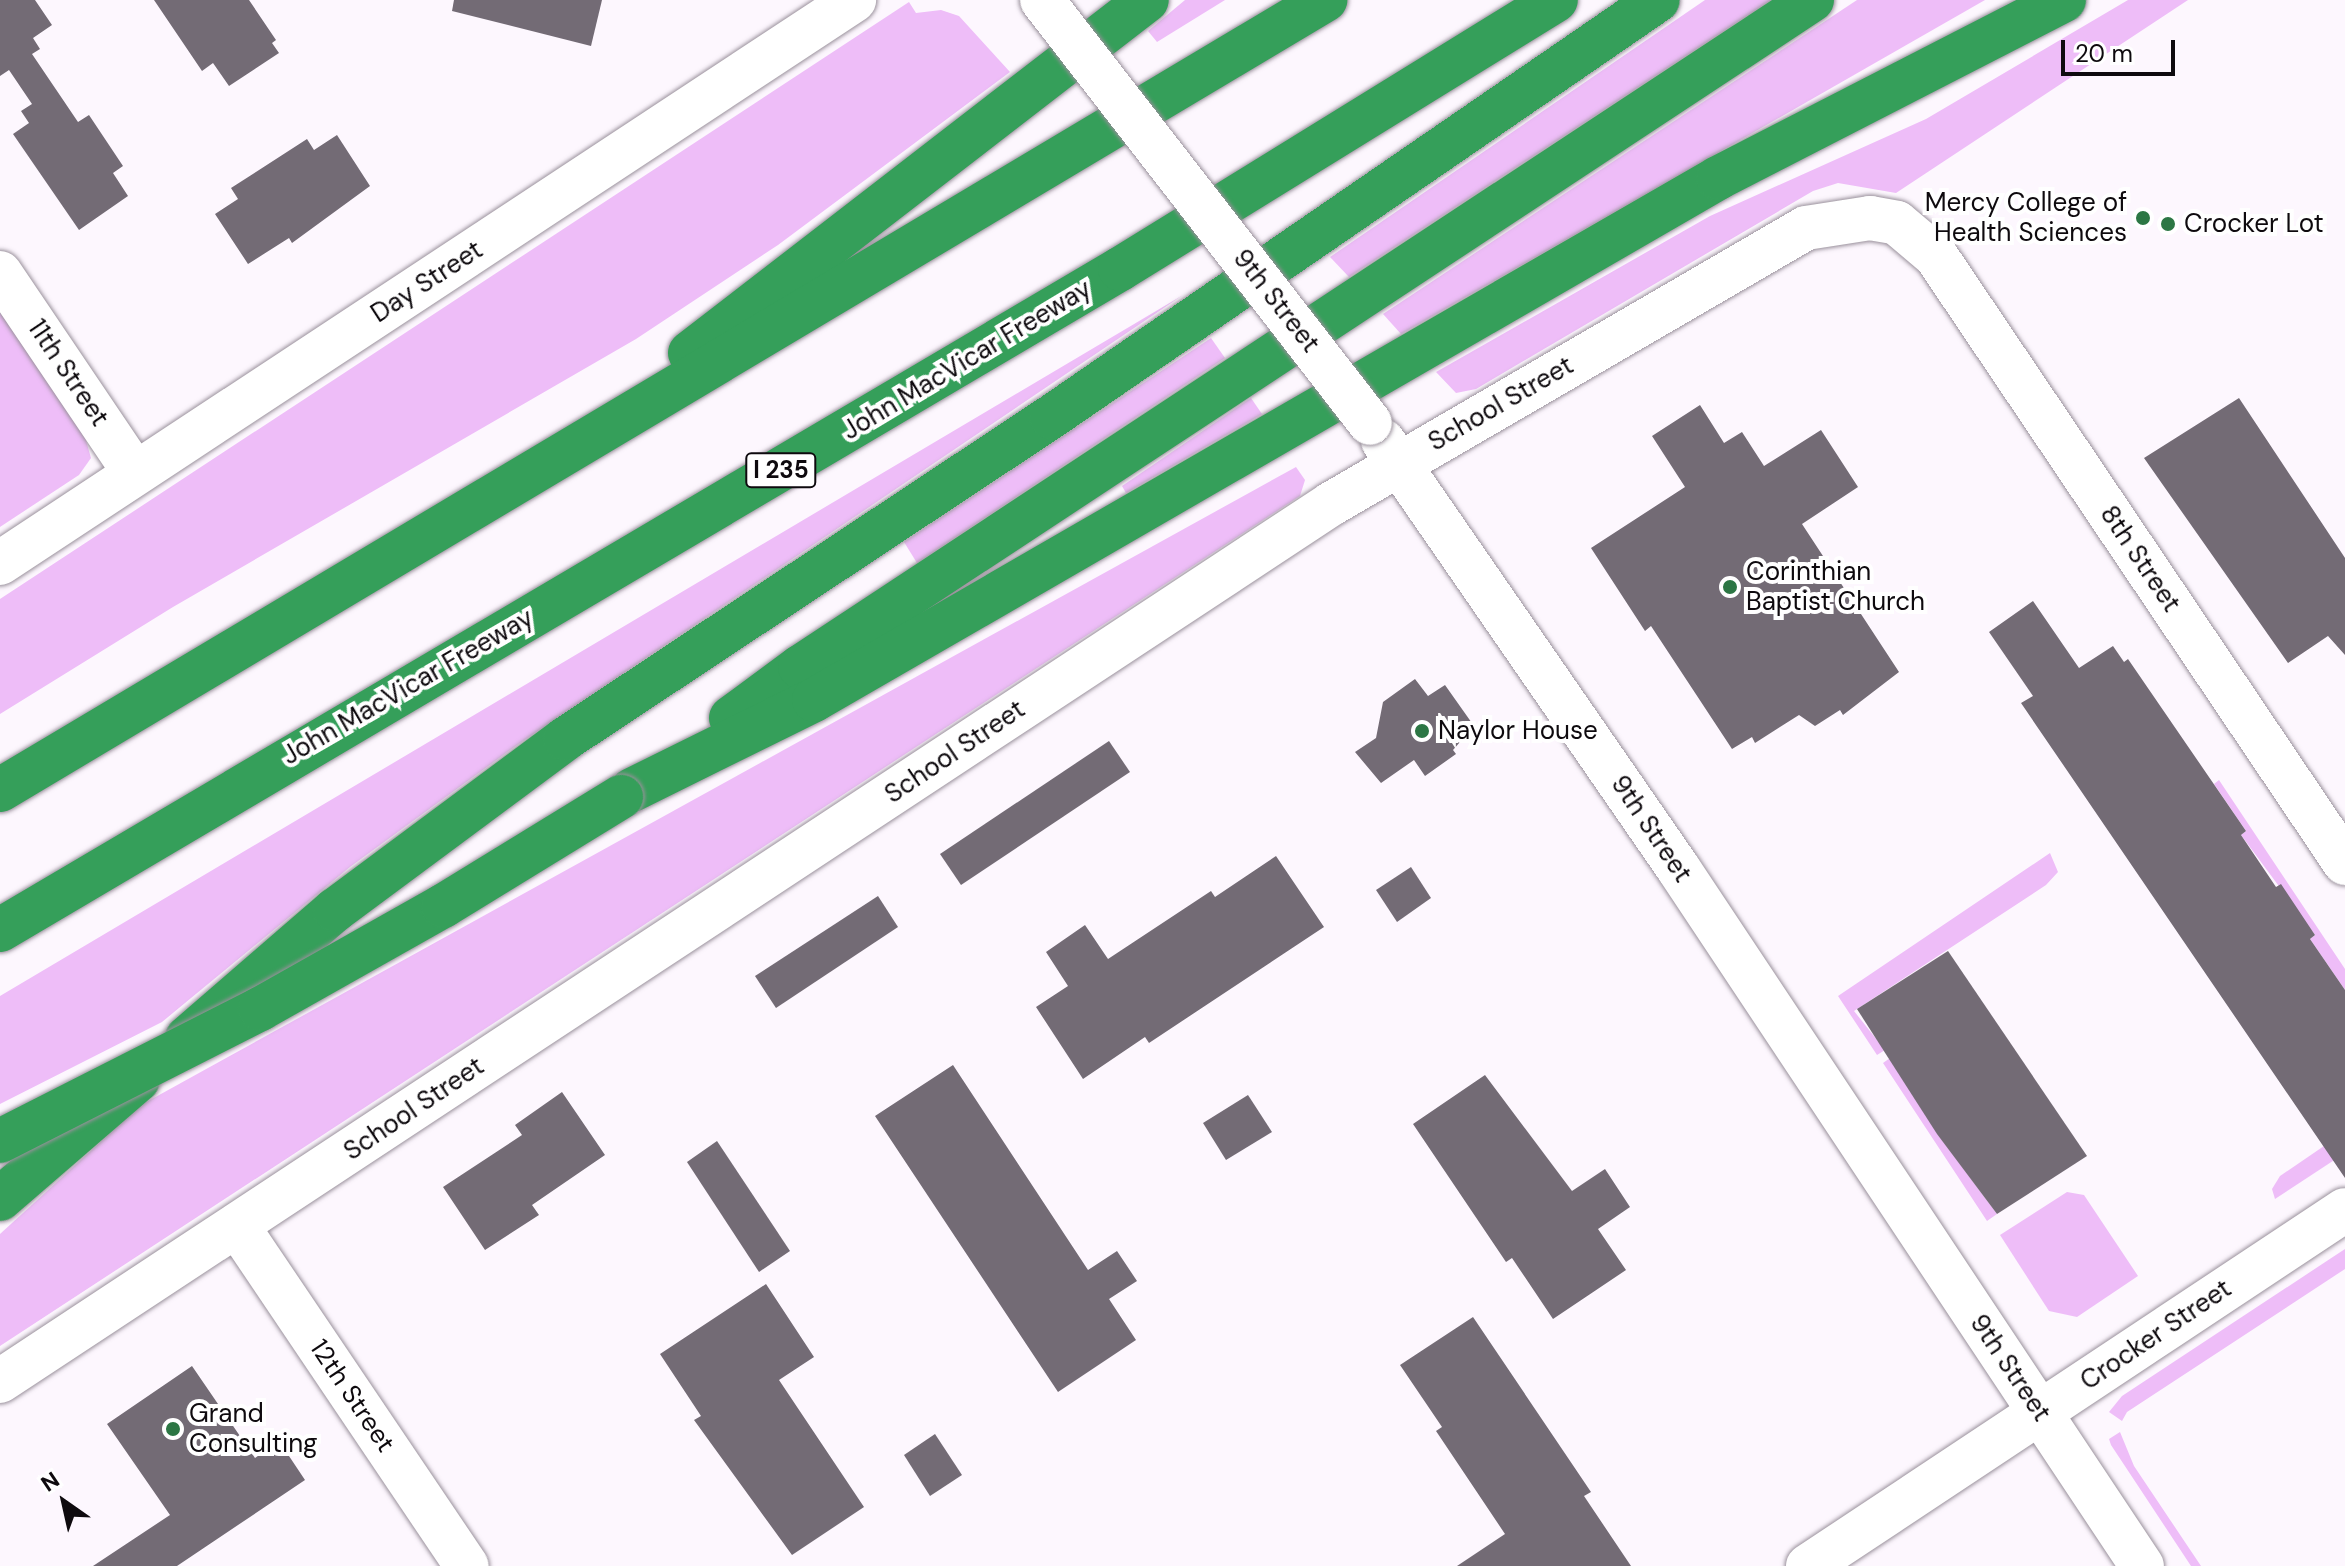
<!DOCTYPE html>
<style>
body{margin:0}
#map{position:relative;width:2345px;height:1566px;overflow:hidden;background:#fdf7fe;font-family:"DM Sans",sans-serif}
div>[style]{position:absolute}
[style*='--x']{left:calc(var(--x)*1px);top:calc(var(--y)*1px);width:calc(var(--w)*1px);rotate:calc(var(--a)*1deg)}
.green>*{inset:0;background:#eebdf8}
.building>*{inset:0;background:#736b75}
.roads{filter:drop-shadow(0 0 2px #9a919c) drop-shadow(0 0 2px #9a919c)}
.minor>*{height:44px;margin:-22px;padding:0 22px;transform-origin:22px;border-radius:22px;background:#fff}
.highway>*{height:44px;margin:-22px;padding:0 22px;transform-origin:22px;border-radius:22px;background:#359f5a}
.bridges{filter:drop-shadow(0 0 2px #9a919c) drop-shadow(0 0 2px #9a919c)}
.minor-bridge>*{height:44px;margin:-22px;padding:0 22px;transform-origin:22px;border-radius:22px;background:#fff}
.highway-bridge>*{height:44px;margin:-22px;padding:0 22px;transform-origin:22px;border-radius:22px;background:#359f5a}
.dots>*{width:22px;height:22px;translate:-50% -50%;box-sizing:border-box;border:4px solid #fff;border-radius:50%}
span{translate:-50% -50%;white-space:nowrap;text-align:center;line-height:1.15;-webkit-text-stroke:8px #fff;paint-order:stroke}
.shield-label span{padding:2px 6px;background:#fff;border:2px solid;border-radius:6px;-webkit-text-stroke-width:0}
.shield-label{font-size:24px;color:#0e0a0e;font-weight:700}
.poi-label{font-size:26px;color:#0e0a0e}
.right{translate:-100% -50%;text-align:right}
.left{translate:0 -50%;text-align:left}
.street-label{font-size:26px;color:#0e0a0e}
.north{position:absolute;left:24px;top:1462px;width:80px;height:80px;-webkit-text-stroke:6px #fff;paint-order:stroke;rotate:326deg;font-size:22px;font-weight:700;line-height:32px;text-align:center;color:#0e0a0e}
.north::after{content:'';display:block;margin:auto;width:28px;height:36px;background:#0e0a0e;clip-path:polygon(50% 0,100% 100%,50% 72%,0 100%)}
.scale{position:absolute;left:2061px;top:40px;width:114px;height:36px;box-sizing:border-box;border:4px solid #0e0a0e;border-top:0;padding-left:10px;font-size:24px;line-height:28px;white-space:nowrap;color:#0e0a0e;-webkit-text-stroke:6px #fff;paint-order:stroke}
</style>
<div id="map">
<div class="green">
<i style="clip-path:polygon(1185px 0,1225px 0,1157px 42px,1148px 31px)"></i>
<i style="clip-path:polygon(1705px 0,1771px 0,1349px 277px,1330px 257px)"></i>
<i style="clip-path:polygon(1857px 0,1985px 0,1401px 334px,1383px 314px)"></i>
<i style="clip-path:polygon(2128px 0,2188px 0,1896px 193px,1838px 183px,1813px 191px,1476px 389px,1456px 393px,1436px 372px,1710px 216px,1926px 119px)"></i>
<i style="clip-path:polygon(909px 2px,916px 13px,941px 10px,959px 16px,1010px 72px,778px 245px,636px 339px,173px 607px,0 714px,0 599px)"></i>
<i style="clip-path:polygon(1183px 295px,517px 745px,350px 867px,162px 1022px,0 1104px,0 996px)"></i>
<i style="clip-path:polygon(0 312px,85px 437px,91px 458px,79px 475px,0 527px)"></i>
<i style="clip-path:polygon(1211px 338px,1225px 358px,917px 563px,904px 542px)"></i>
<i style="clip-path:polygon(1251px 398px,1262px 414px,1126px 493px,1122px 486px)"></i>
<i style="clip-path:polygon(1296px 467px,1305px 480px,1300px 496px,0 1346px,0 1234px,141px 1105px)"></i>
<i style="clip-path:polygon(2219px 780px,2345px 969px,2345px 990px,2310px 939px,2315px 935px,2241px 835px,2246px 831px,2214px 784px)"></i>
<i style="clip-path:polygon(2050px 853px,2058px 872px,2046px 885px,1854px 1011px,1885px 1050px,1877px 1055px,1838px 996px)"></i>
<i style="clip-path:polygon(1890px 1058px,1937px 1133px,1997px 1214px,1987px 1221px,1883px 1063px)"></i>
<i style="clip-path:polygon(2324px 1146px,2345px 1153px,2275px 1199px,2272px 1189px,2280px 1176px)"></i>
<i style="clip-path:polygon(2067px 1192px,2084px 1195px,2138px 1276px,2077px 1317px,2049px 1311px,2000px 1235px)"></i>
<i style="clip-path:polygon(2345px 1249px,2345px 1269px,2127px 1412px,2122px 1421px,2109px 1412px,2122px 1396px)"></i>
<i style="clip-path:polygon(2120px 1432px,2134px 1466px,2201px 1566px,2191px 1566px,2111px 1445px,2109px 1439px)"></i>
</div>
<div class="building">
<i style="clip-path:polygon(0 0,35px 0,52px 25px,33px 38px,40px 49px,32px 54px,78px 122px,89px 115px,123px 166px,113px 173px,128px 196px,79px 230px,13px 134px,29px 123px,21px 111px,32px 104px,9px 70px,0 76px)"></i>
<i style="clip-path:polygon(154px 0,249px 0,276px 40px,272px 43px,279px 53px,229px 86px,213px 63px,202px 71px)"></i>
<i style="clip-path:polygon(454px 0,602px 0,591px 46px,452px 11px)"></i>
<i style="clip-path:polygon(337px 135px,370px 186px,292px 243px,289px 238px,248px 264px,215px 214px,238px 199px,231px 188px,307px 139px,314px 150px)"></i>
<i style="clip-path:polygon(2239px 398px,2345px 558px,2345px 655px,2328px 636px,2288px 663px,2144px 458px)"></i>
<i style="clip-path:polygon(1700px 405px,1724px 443px,1742px 432px,1764px 466px,1821px 430px,1858px 487px,1802px 524px,1899px 672px,1843px 715px,1840px 710px,1815px 726px,1799px 715px,1755px 743px,1752px 737px,1732px 749px,1651px 626px,1645px 631px,1591px 548px,1685px 487px,1652px 436px)"></i>
<i style="clip-path:polygon(2033px 601px,2079px 668px,2113px 646px,2124px 662px,2128px 659px,2246px 831px,2241px 835px,2276px 887px,2281px 884px,2315px 935px,2310px 939px,2345px 990px,2345px 1178px,2021px 703px,2033px 696px,1989px 632px)"></i>
<i style="clip-path:polygon(1415px 679px,1428px 696px,1445px 685px,1474px 726px,1453px 750px,1456px 754px,1425px 776px,1414px 760px,1381px 783px,1355px 752px,1376px 738px,1383px 702px)"></i>
<i style="clip-path:polygon(1109px 741px,1130px 772px,961px 885px,940px 854px)"></i>
<i style="clip-path:polygon(1276px 856px,1324px 927px,1149px 1043px,1145px 1037px,1083px 1079px,1036px 1007px,1068px 986px,1046px 952px,1085px 925px,1108px 959px,1211px 891px,1215px 897px)"></i>
<i style="clip-path:polygon(1411px 867px,1431px 898px,1397px 922px,1376px 890px)"></i>
<i style="clip-path:polygon(878px 896px,898px 927px,776px 1008px,755px 976px)"></i>
<i style="clip-path:polygon(1948px 951px,2087px 1156px,1997px 1214px,1937px 1134px,1857px 1009px)"></i>
<i style="clip-path:polygon(953px 1065px,1088px 1270px,1117px 1251px,1137px 1281px,1109px 1299px,1136px 1340px,1058px 1392px,875px 1116px)"></i>
<i style="clip-path:polygon(1485px 1075px,1572px 1191px,1605px 1169px,1630px 1207px,1598px 1229px,1626px 1270px,1553px 1319px,1512px 1258px,1506px 1262px,1413px 1124px)"></i>
<i style="clip-path:polygon(562px 1092px,605px 1155px,532px 1205px,539px 1215px,485px 1250px,443px 1187px,522px 1135px,515px 1125px)"></i>
<i style="clip-path:polygon(1248px 1095px,1272px 1132px,1226px 1160px,1203px 1123px)"></i>
<i style="clip-path:polygon(717px 1141px,790px 1251px,759px 1272px,687px 1162px)"></i>
<i style="clip-path:polygon(766px 1284px,814px 1357px,779px 1380px,864px 1507px,792px 1555px,694px 1420px,701px 1416px,660px 1354px)"></i>
<i style="clip-path:polygon(1473px 1317px,1591px 1492px,1584px 1496px,1631px 1566px,1457px 1566px,1505px 1534px,1436px 1431px,1442px 1427px,1400px 1365px)"></i>
<i style="clip-path:polygon(192px 1366px,255px 1458px,279px 1441px,305px 1480px,177px 1566px,93px 1566px,170px 1515px,107px 1424px)"></i>
<i style="clip-path:polygon(935px 1434px,962px 1475px,930px 1496px,904px 1455px)"></i>
</div>
<div class="roads">
<div class="minor">
<i style="--x:0;--y:273;--w:241;--a:56"></i>
<i style="--x:1383;--y:441;--w:519;--a:55.36"></i>
<i style="--x:1678;--y:868;--w:838;--a:56.39"></i>
<i style="--x:0;--y:563;--w:1023;--a:-33.39"></i>
<i style="--x:238;--y:1227;--w:409;--a:56"></i>
<i style="--x:0;--y:1381;--w:1594;--a:-33.38"></i>
<i style="--x:1331;--y:504;--w:549;--a:-30.16"></i>
<i style="--x:1806;--y:228;--w:65;--a:-8.9"></i>
<i style="--x:1870;--y:218;--w:27;--a:10"></i>
<i style="--x:1897;--y:223;--w:51;--a:40.2"></i>
<i style="--x:1936;--y:256;--w:732;--a:56.03"></i>
<i style="--x:1808;--y:1566;--w:644;--a:-33.54"></i>
</div>
<div class="highway">
<i style="--x:690;--y:353;--w:577;--a:-37.68"></i>
<i style="--x:731;--y:718;--w:86;--a:-36.5"></i>
<i style="--x:800;--y:667;--w:1212;--a:-33.39"></i>
<i style="--x:0;--y:790;--w:1543;--a:-30.8"></i>
<i style="--x:632;--y:790;--w:203;--a:-26.3"></i>
<i style="--x:814;--y:700;--w:1044;--a:-30"></i>
<i style="--x:1718;--y:178;--w:389;--a:-27.2"></i>
<i style="--x:0;--y:930;--w:1301;--a:-30.55"></i>
<i style="--x:1120;--y:269;--w:512;--a:-31.67"></i>
<i style="--x:187;--y:1038;--w:196;--a:-40.9"></i>
<i style="--x:335;--y:910;--w:287;--a:-36.6"></i>
<i style="--x:565;--y:739;--w:583;--a:-33.53"></i>
<i style="--x:1051;--y:417;--w:736;--a:-34.49"></i>
<i style="--x:0;--y:1199;--w:182;--a:-40.8"></i>
</div>
</div>
<div class="bridges">
<div class="minor-bridge">
<i style="--x:1042;--y:0;--w:535;--a:52.21"></i>
</div>
<div class="highway-bridge">
<i style="--x:0;--y:1141;--w:292;--a:-26.9"></i>
<i style="--x:260;--y:1009;--w:210;--a:-29.4"></i>
<i style="--x:443;--y:906;--w:209;--a:-31.5"></i>
</div>
</div>
<div class="dots">
<i style="left:2143px;top:218px;background:#2c7644"></i>
<i style="left:2168px;top:224px;background:#2c7644"></i>
<i style="left:1730px;top:587px;background:#2c7644"></i>
<i style="left:1422px;top:731px;background:#2c7644"></i>
<i style="left:173px;top:1429px;background:#2c7644"></i>
</div>
<div class="shield-label">
<span style="left:781px;top:470px">I 235</span>
</div>
<div class="poi-label">
<span class="right" style="left:2127px;top:218px">Mercy College of<br>Health Sciences</span>
<span class="left" style="left:2184px;top:224px">Crocker Lot</span>
<span class="left" style="left:1746px;top:587px">Corinthian<br>Baptist Church</span>
<span class="left" style="left:1438px;top:731px">Naylor House</span>
<span class="left" style="left:189px;top:1429px">Grand<br>Consulting</span>
</div>
<div class="street-label">
<span style="left:427px;top:282px;rotate:-33deg">Day Street</span>
<span style="left:1276px;top:301px;rotate:52deg">9th Street</span>
<span style="left:967px;top:360px;rotate:-31deg">John MacVicar Freeway</span>
<span style="left:68px;top:373px;rotate:56deg">11th Street</span>
<span style="left:1501px;top:404px;rotate:-30deg">School Street</span>
<span style="left:2140px;top:559px;rotate:56deg">8th Street</span>
<span style="left:408px;top:687px;rotate:-30deg">John MacVicar Freeway</span>
<span style="left:955px;top:752px;rotate:-34deg">School Street</span>
<span style="left:1651px;top:829px;rotate:56deg">9th Street</span>
<span style="left:414px;top:1109px;rotate:-34deg">School Street</span>
<span style="left:2156px;top:1335px;rotate:-34deg">Crocker Street</span>
<span style="left:2010px;top:1368px;rotate:56deg">9th Street</span>
<span style="left:352px;top:1396px;rotate:56deg">12th Street</span>
</div>
<div class="north">N</div>
<div class="scale">20 m</div>
</div>
